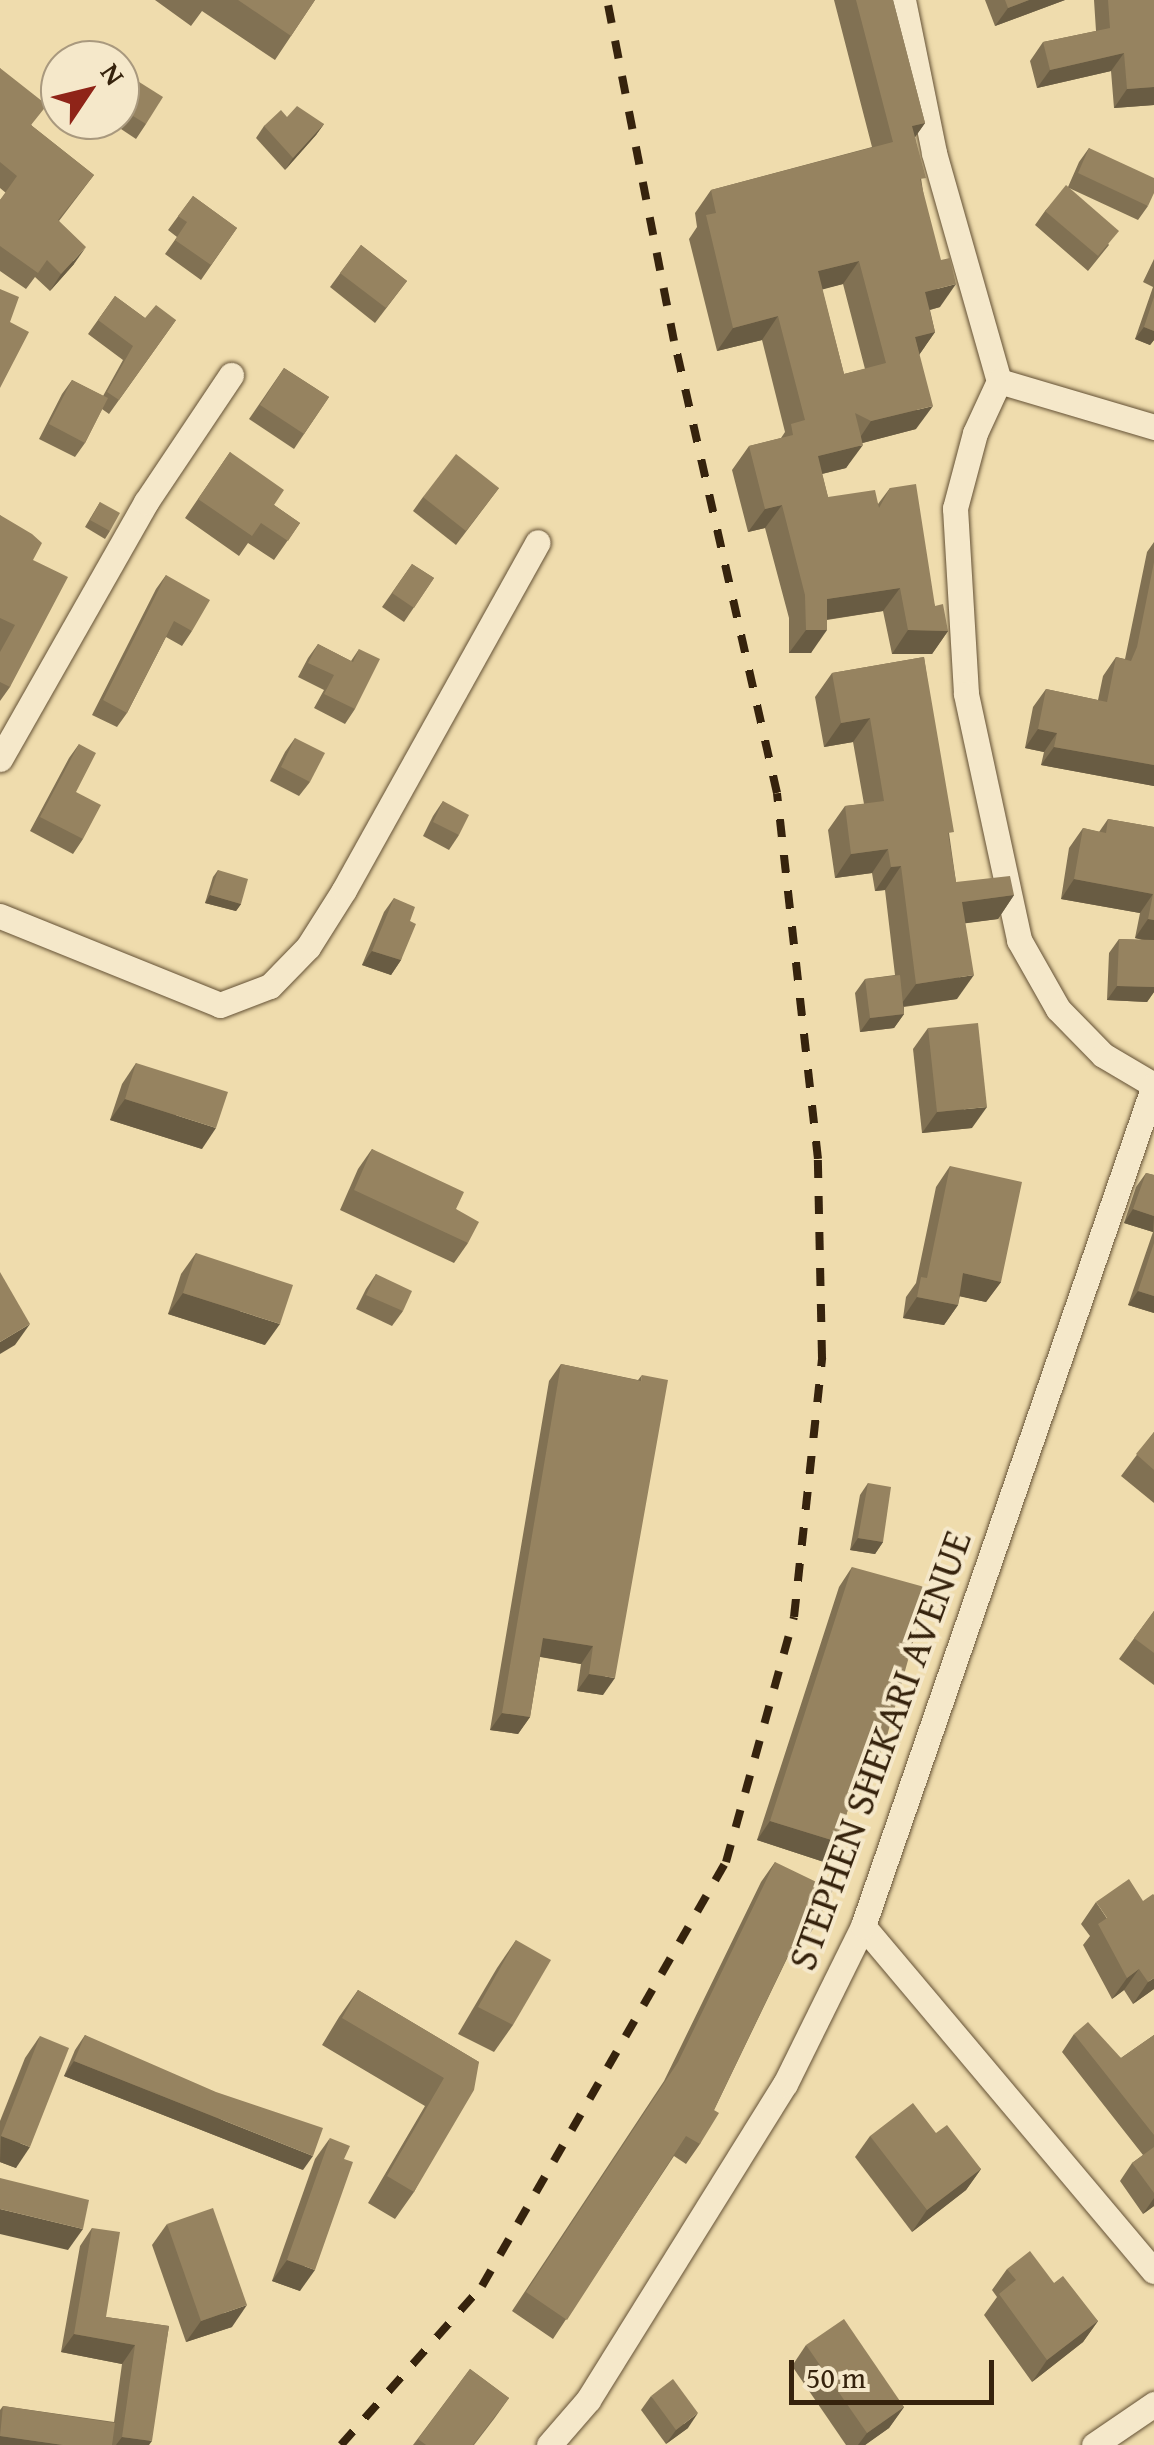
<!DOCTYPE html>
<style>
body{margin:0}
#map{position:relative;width:1154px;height:2445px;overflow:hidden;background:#efdcad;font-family:"Gentium Book Plus",serif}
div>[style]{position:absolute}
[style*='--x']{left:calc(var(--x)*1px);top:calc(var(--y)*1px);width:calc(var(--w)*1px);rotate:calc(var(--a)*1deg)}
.roads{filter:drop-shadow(0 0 2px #645135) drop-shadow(0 0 2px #645135)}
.street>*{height:25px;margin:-12.5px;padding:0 12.5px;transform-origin:12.5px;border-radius:12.5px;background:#f5e8ca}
.rail>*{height:8px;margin-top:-4px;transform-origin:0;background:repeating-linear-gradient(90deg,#36230d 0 18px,transparent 0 36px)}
.wall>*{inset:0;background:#817153}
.shaded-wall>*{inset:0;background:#695c43}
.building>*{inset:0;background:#968360}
span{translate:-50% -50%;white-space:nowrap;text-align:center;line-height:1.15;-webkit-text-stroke:8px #f5e8ca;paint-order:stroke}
.street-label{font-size:40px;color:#36230d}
.north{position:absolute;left:40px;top:40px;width:100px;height:100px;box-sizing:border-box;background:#f5e8ca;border:2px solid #a9997e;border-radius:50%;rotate:55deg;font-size:28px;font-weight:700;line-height:40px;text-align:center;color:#36230d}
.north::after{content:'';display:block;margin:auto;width:35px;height:45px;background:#8f2418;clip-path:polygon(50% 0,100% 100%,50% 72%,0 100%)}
.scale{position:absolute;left:789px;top:2360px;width:205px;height:45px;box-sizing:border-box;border:5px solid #36230d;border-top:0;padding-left:12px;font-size:30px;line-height:35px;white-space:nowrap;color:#36230d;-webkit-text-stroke:8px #f5e8ca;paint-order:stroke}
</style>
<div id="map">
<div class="roads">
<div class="street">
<i style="--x:903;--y:0;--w:156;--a:78.5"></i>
<i style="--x:934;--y:153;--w:237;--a:74.1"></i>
<i style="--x:999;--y:381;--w:162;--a:16.5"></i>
<i style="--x:999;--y:381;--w:57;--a:114.8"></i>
<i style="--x:975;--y:433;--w:78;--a:104.9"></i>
<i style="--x:955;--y:508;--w:186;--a:86.6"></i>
<i style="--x:966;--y:694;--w:252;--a:77.8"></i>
<i style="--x:1019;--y:940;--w:79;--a:60.5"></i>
<i style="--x:1058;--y:1009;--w:64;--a:45.6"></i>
<i style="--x:1103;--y:1055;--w:59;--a:30.5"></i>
<i style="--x:0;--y:759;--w:296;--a:-60.4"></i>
<i style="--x:146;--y:502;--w:153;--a:-56.2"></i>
<i style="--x:0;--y:916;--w:237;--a:22"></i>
<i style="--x:220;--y:1005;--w:53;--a:-20.8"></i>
<i style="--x:270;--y:986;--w:54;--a:-45.7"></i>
<i style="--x:308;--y:947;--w:67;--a:-57.7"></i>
<i style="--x:344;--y:890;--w:398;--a:-60.9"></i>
<i style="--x:863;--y:1926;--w:451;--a:49.9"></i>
<i style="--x:549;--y:2445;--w:60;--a:-49.1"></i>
<i style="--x:588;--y:2400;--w:372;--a:-58.1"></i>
<i style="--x:785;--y:2084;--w:176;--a:-63.7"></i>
<i style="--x:863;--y:1926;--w:890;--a:-70.91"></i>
<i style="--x:1094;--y:2445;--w:73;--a:-34.3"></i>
</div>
</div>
<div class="rail">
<i style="--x:341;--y:2445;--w:213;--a:-48.4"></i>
<i style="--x:482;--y:2286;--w:489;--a:-60.1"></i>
<i style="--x:726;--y:1862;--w:254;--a:-74.5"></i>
<i style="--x:794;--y:1617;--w:261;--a:-83.8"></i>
<i style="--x:822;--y:1358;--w:199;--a:-91.2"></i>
<i style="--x:818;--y:1159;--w:368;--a:-96.4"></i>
<i style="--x:777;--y:793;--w:464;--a:-102.8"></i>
<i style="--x:674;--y:341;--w:348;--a:-101.1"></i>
</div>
<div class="wall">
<i style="clip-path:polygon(155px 0,315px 0,275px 60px,202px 11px,191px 26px)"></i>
<i style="clip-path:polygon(evenodd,834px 0,893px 0,925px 123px,915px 137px,940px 307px,930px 310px,935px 332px,919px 355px,916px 429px,862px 443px,846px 468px,822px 474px,828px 497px,878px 504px,890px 488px,935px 606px,948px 631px,932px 654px,892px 654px,883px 611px,827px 620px,811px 653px,789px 653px,789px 618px,765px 528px,748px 532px,732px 470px,749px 446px,781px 438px,785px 432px,762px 340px,717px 351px,689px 239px,697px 227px,695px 213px,711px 190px,872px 147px,834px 0,843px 284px,865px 369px,844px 374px,822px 289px,843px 284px)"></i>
<i style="clip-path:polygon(985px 0,1065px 0,995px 26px)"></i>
<i style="clip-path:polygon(1094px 0,1154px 0,1154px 105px,1114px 108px,1111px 71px,1037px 88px,1030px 61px,1043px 42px,1096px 31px)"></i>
<i style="clip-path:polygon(0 68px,32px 126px,94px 175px,59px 221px,74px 264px,50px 291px,35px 277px,26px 289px,0 271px,0 200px,6px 193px,0 188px)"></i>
<i style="clip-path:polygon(136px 80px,146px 124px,136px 139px,109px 121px,120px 120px,120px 103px)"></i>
<i style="clip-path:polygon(287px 117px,324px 124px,316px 135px,285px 170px,256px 138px,264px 126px)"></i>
<i style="clip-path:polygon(1089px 148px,1148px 206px,1138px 220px,1069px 188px,1109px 245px,1088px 271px,1035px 225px,1045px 211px,1068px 187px,1079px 162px)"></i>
<i style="clip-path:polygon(193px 196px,237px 228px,201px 280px,165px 254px,177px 237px,168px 230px)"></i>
<i style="clip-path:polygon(361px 245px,407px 281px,375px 323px,330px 287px)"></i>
<i style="clip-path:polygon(1154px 259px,1154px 340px,1150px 345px,1135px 339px,1153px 287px,1143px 282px)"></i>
<i style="clip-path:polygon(115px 296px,145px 318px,176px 320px,109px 414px,102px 409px,85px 443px,75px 457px,39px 439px,62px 394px,72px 380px,103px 396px,123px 360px,88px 334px)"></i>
<i style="clip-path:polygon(284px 368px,329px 397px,294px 449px,249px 419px)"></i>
<i style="clip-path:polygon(230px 452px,274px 505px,300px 523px,274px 560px,248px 543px,239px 556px,185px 518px)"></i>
<i style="clip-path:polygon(499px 488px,456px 545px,413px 511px,423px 497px)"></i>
<i style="clip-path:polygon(100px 502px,110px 531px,105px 539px,85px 527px)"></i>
<i style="clip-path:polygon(0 515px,33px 560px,10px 687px,0 701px)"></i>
<i style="clip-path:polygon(1154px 542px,1154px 786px,1041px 765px,1044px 752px,1025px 748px,1033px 707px,1046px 689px,1098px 700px,1103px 676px,1116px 657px,1125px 659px,1147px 552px)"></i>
<i style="clip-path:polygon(412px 564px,434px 578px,404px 622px,382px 607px)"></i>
<i style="clip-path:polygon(166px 575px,192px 631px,182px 646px,166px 637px,127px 713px,117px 727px,92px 715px,156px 589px)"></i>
<i style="clip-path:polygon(318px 644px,351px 661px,359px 649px,355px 709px,345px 724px,314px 708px,324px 690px,298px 677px,308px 658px)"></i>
<i style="clip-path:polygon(924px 657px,956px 882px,1014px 895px,998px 919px,965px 923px,957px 999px,904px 1007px,904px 1014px,894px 1028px,860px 1032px,855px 993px,865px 979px,895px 975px,885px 890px,875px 891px,872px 873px,835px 878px,828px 830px,845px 806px,864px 804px,853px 742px,824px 747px,815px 697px,832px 673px)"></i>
<i style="clip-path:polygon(295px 738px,310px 782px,299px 796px,270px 781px,285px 752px)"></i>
<i style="clip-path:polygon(79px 744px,76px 792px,83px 839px,73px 854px,30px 831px,69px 758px)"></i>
<i style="clip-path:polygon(443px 801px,459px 835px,449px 850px,423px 836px,433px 816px)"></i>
<i style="clip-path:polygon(1108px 819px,1154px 827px,1154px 992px,1147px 1002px,1107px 1000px,1109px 953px,1119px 939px,1142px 940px,1135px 938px,1140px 913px,1061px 899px,1069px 848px,1083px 828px,1099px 832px)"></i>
<i style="clip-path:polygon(218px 870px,241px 904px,236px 911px,205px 903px,213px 877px)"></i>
<i style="clip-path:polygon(394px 898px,410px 921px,401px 960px,391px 975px,362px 965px,384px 912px)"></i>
<i style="clip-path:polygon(928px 1028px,972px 1128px,922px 1133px,913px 1049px)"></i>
<i style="clip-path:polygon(136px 1063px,202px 1149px,110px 1120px,122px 1084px)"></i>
<i style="clip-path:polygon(372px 1149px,456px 1209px,468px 1243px,454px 1263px,340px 1210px,358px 1169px)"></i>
<i style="clip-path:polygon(950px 1166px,1001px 1282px,986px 1302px,960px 1296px,958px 1305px,944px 1325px,903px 1318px,906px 1297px,916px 1283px,936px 1187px)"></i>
<i style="clip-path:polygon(1146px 1173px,1154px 1175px,1154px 1313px,1128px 1305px,1153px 1232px,1124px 1223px,1136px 1187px)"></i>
<i style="clip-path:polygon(196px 1253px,265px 1345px,168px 1314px,181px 1274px)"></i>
<i style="clip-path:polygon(376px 1274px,403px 1311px,392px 1326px,356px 1309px,366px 1289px)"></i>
<i style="clip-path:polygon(561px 1364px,638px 1380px,642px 1375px,603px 1695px,577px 1691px,581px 1664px,540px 1657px,530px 1717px,518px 1734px,490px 1730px,549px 1381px)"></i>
<i style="clip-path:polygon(1154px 1432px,1154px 1503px,1121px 1476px)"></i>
<i style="clip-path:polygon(868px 1483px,883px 1542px,875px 1554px,850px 1550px,860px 1495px)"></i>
<i style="clip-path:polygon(852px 1567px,877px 1762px,864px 1781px,857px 1779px,838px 1842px,824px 1862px,757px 1840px,839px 1587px)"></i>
<i style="clip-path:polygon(1154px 1611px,1154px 1685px,1119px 1659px)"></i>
<i style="clip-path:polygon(775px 1862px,815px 1926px,802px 1946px,795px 1942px,714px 2110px,700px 2144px,686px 2164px,674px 2156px,553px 2339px,512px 2311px,664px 2081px,761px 1882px)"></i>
<i style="clip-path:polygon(1096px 1902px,1154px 1989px,1133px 2004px,1124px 1990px,1112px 1999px,1083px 1945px,1090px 1936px,1081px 1924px)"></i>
<i style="clip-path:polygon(516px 1940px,513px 2025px,494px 2052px,458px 2034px,497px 1968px)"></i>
<i style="clip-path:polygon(358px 1990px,479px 2062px,414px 2192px,395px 2219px,368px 2203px,425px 2106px,322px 2045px,339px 2017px)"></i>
<i style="clip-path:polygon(1074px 2034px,1121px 2058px,1154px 2035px,1154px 2206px,1143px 2214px,1120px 2181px,1132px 2163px,1143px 2155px,1062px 2052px)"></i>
<i style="clip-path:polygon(85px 2035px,303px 2170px,64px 2076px,75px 2050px)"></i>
<i style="clip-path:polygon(40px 2036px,16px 2168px,0 2162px,0 2121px,25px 2058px)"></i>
<i style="clip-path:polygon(936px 2133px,981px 2169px,966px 2190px,912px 2232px,855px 2157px,870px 2136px)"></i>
<i style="clip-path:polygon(330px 2138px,300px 2291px,272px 2281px,315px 2159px)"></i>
<i style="clip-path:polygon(167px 2224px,232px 2327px,186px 2342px,152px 2245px)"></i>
<i style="clip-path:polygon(92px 2228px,106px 2317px,169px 2326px,149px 2445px,0 2445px,0 2410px,3px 2406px,114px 2422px,122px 2364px,61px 2352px,80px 2246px)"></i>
<i style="clip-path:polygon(1007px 2269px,1054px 2283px,1098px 2321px,1083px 2342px,1032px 2382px,984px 2315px,997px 2297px,992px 2290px)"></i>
<i style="clip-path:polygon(806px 2345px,904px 2407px,889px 2428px,865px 2445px,846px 2445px,792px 2366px)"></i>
<i style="clip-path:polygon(470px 2369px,509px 2398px,494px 2419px,474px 2445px,413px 2445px)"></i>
<i style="clip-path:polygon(651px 2396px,688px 2428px,666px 2444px,641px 2410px)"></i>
</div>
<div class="shaded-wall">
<i style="clip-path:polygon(1029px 0,1065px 0,995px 26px,1008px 8px)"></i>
<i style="clip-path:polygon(1124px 53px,1111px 71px,1037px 88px,1050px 70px)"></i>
<i style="clip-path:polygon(1154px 87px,1154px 105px,1114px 108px,1127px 89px)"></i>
<i style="clip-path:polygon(925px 123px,908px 147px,912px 126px)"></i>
<i style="clip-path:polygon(324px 124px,316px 135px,285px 170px,293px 158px)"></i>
<i style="clip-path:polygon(86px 247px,74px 264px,50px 291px,61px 274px)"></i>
<i style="clip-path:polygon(859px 261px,843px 284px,802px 295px,818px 271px)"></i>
<i style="clip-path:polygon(956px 284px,940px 307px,909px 315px,925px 292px)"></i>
<i style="clip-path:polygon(778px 316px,762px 340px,717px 351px,733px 328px)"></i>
<i style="clip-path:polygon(1144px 327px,1154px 331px,1154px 340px,1150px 345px,1135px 339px)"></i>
<i style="clip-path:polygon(935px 332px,919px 355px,915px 337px)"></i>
<i style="clip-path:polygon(933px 406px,916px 429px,855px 445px,871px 421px)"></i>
<i style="clip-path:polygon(863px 445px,846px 468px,801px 479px,818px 456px)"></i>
<i style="clip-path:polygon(782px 505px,765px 528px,748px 532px,765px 509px)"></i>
<i style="clip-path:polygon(900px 588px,883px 611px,810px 622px,827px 599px)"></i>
<i style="clip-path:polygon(806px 630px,827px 630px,811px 653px,789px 653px)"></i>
<i style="clip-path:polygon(908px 630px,948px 631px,932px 654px,892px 654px)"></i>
<i style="clip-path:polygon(870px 718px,853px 742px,824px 747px,841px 723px)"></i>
<i style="clip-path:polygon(1038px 729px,1057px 733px,1044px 752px,1025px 748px)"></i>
<i style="clip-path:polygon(1054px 747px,1154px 765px,1154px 786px,1041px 765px)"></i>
<i style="clip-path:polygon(888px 849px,872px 873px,835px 878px,851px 854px)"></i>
<i style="clip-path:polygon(901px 866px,885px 890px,875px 891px,891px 867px)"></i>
<i style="clip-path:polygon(1074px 879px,1153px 894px,1140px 913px,1061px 899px)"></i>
<i style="clip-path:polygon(210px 895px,241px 904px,236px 911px,205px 903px)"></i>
<i style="clip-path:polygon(1014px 895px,998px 919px,945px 926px,962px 902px)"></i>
<i style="clip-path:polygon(1148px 919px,1154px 920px,1154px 942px,1135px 938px)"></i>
<i style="clip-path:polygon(372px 951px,401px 960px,391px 975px,362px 965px)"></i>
<i style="clip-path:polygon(974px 975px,957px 999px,899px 1007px,916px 984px)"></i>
<i style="clip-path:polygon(1117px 986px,1154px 987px,1154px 992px,1147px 1002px,1107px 1000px)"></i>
<i style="clip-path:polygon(904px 1014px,894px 1028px,860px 1032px,870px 1018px)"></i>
<i style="clip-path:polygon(125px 1099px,216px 1128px,202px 1149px,110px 1120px)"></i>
<i style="clip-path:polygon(987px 1107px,972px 1128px,922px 1133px,937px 1112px)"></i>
<i style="clip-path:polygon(1133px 1209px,1154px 1216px,1153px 1232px,1124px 1223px)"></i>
<i style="clip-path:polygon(963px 1273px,1001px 1282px,986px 1302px,949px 1294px)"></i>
<i style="clip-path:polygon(1138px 1291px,1154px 1296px,1154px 1313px,1128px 1305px)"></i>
<i style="clip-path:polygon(183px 1293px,280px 1324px,265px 1345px,168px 1314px)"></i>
<i style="clip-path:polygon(917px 1297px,958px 1305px,944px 1325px,903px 1318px)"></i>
<i style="clip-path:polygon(30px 1324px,15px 1345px,0 1354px,0 1342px)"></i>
<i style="clip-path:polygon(858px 1538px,883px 1542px,875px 1554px,850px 1550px)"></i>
<i style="clip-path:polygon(543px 1638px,593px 1646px,581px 1664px,531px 1655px)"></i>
<i style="clip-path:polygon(589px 1674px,615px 1678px,603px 1695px,577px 1691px)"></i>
<i style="clip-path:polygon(502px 1713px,530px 1717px,518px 1734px,490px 1730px)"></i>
<i style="clip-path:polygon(864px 1757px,877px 1762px,864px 1781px,850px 1776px)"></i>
<i style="clip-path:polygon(770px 1821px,838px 1842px,824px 1862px,757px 1840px)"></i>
<i style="clip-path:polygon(1139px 1969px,1124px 1990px,1112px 1999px,1127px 1978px)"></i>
<i style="clip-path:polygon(1154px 1978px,1154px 1989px,1133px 2004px,1148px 1982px)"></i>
<i style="clip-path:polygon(74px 2061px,313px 2156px,303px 2170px,64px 2076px)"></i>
<i style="clip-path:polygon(1px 2136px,30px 2147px,16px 2168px,0 2162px)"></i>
<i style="clip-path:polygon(981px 2169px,966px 2190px,912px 2232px,927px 2210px)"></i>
<i style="clip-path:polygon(1154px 2198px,1154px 2206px,1143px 2214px)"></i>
<i style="clip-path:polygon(0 2209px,83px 2229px,68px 2250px,0 2234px)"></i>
<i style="clip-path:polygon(287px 2260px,315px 2270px,300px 2291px,272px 2281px)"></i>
<i style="clip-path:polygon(247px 2305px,232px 2327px,186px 2342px,201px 2321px)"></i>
<i style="clip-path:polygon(1098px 2321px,1083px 2342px,1032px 2382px,1047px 2360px)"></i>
<i style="clip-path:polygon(74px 2334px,135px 2345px,122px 2364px,61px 2352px)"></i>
<i style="clip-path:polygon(904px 2407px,889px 2428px,865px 2445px,858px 2445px,867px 2433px)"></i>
<i style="clip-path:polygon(698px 2413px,688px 2428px,666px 2444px,676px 2430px)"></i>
<i style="clip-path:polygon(0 2436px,63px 2445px,0 2445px)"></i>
<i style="clip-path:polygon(122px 2437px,152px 2441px,149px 2445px,116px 2445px)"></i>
</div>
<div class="building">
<i style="clip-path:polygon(238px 0,315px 0,291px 36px)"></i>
<i style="clip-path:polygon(evenodd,856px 0,893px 0,925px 123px,912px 126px,926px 178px,920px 179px,941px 260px,950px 258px,956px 284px,925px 292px,935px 332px,915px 337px,933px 406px,871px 421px,855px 413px,863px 445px,818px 456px,828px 497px,875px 490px,879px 508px,890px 488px,916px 484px,935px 606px,943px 604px,948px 631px,908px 630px,900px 588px,827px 599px,827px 630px,806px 630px,805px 595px,782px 505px,765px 509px,749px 446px,793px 435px,791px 424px,805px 420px,778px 316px,733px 328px,706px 215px,716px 213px,711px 190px,893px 142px,856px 0,859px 261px,886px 363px,844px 374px,818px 271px,859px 261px)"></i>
<i style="clip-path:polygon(1005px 0,1029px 0,1008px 8px)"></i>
<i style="clip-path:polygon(1108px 0,1154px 0,1154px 87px,1127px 89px,1124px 53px,1050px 70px,1043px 42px,1110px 28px)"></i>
<i style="clip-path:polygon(0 68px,47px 105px,31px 125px,94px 175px,58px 220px,86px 247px,61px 274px,47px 260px,38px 273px,0 246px,0 200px,17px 176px,0 162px)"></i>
<i style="clip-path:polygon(136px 80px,163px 97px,146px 124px,120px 108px)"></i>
<i style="clip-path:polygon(297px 106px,324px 124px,293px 158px,264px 126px,281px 110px,287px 117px)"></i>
<i style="clip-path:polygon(1089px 148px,1154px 178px,1154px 193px,1148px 206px,1078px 173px)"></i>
<i style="clip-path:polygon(1066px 185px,1119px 231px,1098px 256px,1045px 211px)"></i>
<i style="clip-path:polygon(193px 196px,237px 228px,211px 265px,175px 240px,187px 222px,178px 216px)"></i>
<i style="clip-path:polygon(361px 245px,407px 281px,386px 308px,340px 273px)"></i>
<i style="clip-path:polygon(0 289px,19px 297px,10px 322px,29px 332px,0 388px)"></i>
<i style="clip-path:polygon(115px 296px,145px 318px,156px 305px,176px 320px,119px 400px,107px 392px,133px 346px,98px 320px)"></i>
<i style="clip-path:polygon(1154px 297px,1154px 331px,1144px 327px)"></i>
<i style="clip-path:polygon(284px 368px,329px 397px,304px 434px,260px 405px)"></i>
<i style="clip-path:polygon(72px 380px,108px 398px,85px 443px,49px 424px)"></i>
<i style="clip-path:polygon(230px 452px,284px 490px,274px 505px,300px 523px,288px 541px,261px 523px,252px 536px,198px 499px)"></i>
<i style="clip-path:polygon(456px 454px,499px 488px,466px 531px,423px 497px)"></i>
<i style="clip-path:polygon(100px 502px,120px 513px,110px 531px,90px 520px)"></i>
<i style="clip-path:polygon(0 515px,32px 534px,42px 543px,33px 560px,68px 577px,10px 687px,0 682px,0 652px,15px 625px,0 618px)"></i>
<i style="clip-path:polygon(1154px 562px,1154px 765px,1054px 747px,1057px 733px,1038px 729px,1046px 689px,1107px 702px,1116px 657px,1131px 661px,1137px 647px)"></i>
<i style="clip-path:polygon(412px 564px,434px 578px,414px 608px,392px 593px)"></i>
<i style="clip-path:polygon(166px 575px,210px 600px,192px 631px,174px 621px,127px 713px,103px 700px)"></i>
<i style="clip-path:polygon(318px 644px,353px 662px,359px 649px,380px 659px,355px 709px,324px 694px,334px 675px,308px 663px)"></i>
<i style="clip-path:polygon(924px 657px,954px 832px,948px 833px,956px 882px,1010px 876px,1014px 895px,962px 902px,974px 975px,916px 984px,901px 866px,891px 867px,888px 849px,851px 854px,845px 806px,884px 801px,870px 718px,841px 723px,832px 673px)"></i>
<i style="clip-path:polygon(295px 738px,325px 753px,310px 782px,281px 767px)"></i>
<i style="clip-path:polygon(79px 744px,96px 753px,76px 792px,101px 805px,83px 839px,40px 817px)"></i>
<i style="clip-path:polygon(443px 801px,469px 815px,459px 835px,433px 822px)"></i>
<i style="clip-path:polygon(1108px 819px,1154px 827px,1154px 920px,1148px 919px,1153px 894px,1074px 879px,1083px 828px,1106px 833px)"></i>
<i style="clip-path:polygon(218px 870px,248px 879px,241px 904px,210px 895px)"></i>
<i style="clip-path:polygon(394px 898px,415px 907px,410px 921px,416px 924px,401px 960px,372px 951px)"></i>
<i style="clip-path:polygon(1119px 939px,1154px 940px,1154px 987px,1117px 986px)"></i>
<i style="clip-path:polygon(900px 975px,904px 1014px,870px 1018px,865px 979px)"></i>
<i style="clip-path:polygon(978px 1023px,987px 1107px,937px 1112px,928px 1028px)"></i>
<i style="clip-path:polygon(136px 1063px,228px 1092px,216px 1128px,125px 1099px)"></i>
<i style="clip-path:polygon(372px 1149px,464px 1192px,456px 1209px,479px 1222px,468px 1243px,354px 1190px)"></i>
<i style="clip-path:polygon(950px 1166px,1022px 1182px,1001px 1282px,963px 1273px,958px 1305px,917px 1297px,921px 1277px,927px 1278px)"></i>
<i style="clip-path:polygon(1146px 1173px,1154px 1175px,1154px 1216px,1133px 1209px)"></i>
<i style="clip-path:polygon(1154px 1243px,1154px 1296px,1138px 1291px)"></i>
<i style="clip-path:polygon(196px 1253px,293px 1285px,280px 1324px,183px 1293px)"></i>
<i style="clip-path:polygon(0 1272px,30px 1324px,0 1342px)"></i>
<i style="clip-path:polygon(376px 1274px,412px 1291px,403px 1311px,366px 1295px)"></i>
<i style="clip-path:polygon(561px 1364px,641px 1381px,642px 1375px,668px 1380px,615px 1678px,589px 1674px,593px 1646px,543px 1638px,530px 1717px,502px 1713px)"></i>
<i style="clip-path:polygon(1154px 1432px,1154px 1470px,1136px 1454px)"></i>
<i style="clip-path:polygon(868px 1483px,891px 1487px,883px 1542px,858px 1538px)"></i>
<i style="clip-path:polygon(852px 1567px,928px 1588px,887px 1736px,877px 1762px,864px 1757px,838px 1842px,770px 1821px)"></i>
<i style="clip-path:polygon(1154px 1611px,1154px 1653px,1134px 1638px)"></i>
<i style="clip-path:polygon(775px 1862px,833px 1890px,815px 1926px,806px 1922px,795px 1941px,714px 2110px,719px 2113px,700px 2144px,686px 2136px,567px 2320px,526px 2292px,678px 2062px)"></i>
<i style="clip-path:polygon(1129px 1879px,1143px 1901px,1153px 1894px,1154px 1895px,1154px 1978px,1148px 1982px,1139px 1969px,1127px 1978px,1098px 1924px,1107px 1918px,1096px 1902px)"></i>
<i style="clip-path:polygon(516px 1940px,551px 1960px,513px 2025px,478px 2007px)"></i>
<i style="clip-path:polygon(358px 1990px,479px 2062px,474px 2090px,414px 2192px,387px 2176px,444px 2078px,342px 2018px)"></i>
<i style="clip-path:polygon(1088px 2022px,1121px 2058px,1154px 2035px,1154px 2135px,1074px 2034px)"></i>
<i style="clip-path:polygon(85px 2035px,216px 2092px,323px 2128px,313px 2156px,74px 2061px)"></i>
<i style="clip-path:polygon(40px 2036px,69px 2048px,30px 2147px,1px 2136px)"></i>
<i style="clip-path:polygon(913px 2103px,936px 2133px,947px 2125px,981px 2169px,927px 2210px,870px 2136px)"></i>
<i style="clip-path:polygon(330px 2138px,350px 2146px,344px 2159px,353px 2162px,315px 2270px,287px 2260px)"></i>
<i style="clip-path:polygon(1154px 2147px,1154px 2193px,1132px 2163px)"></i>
<i style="clip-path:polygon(0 2178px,89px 2200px,83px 2229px,0 2209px)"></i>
<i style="clip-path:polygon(213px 2208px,247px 2305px,201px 2321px,167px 2224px)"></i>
<i style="clip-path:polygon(92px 2228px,120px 2232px,106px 2317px,169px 2326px,152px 2441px,122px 2437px,135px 2345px,74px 2334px)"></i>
<i style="clip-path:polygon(1030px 2251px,1054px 2283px,1063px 2276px,1098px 2321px,1047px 2360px,999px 2294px,1016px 2280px,1007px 2269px)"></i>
<i style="clip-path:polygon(844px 2319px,904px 2407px,867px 2433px,806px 2345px)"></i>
<i style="clip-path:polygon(470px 2369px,509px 2398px,473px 2445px,426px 2445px,418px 2439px)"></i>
<i style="clip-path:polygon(673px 2379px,698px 2413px,676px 2430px,651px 2396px)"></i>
<i style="clip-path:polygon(3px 2406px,115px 2423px,112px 2445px,63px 2445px,0 2436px)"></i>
</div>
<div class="street-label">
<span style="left:879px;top:1750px;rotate:-70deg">STEPHEN SHEKARI AVENUE</span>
</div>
<div class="north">N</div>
<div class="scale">50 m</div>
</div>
